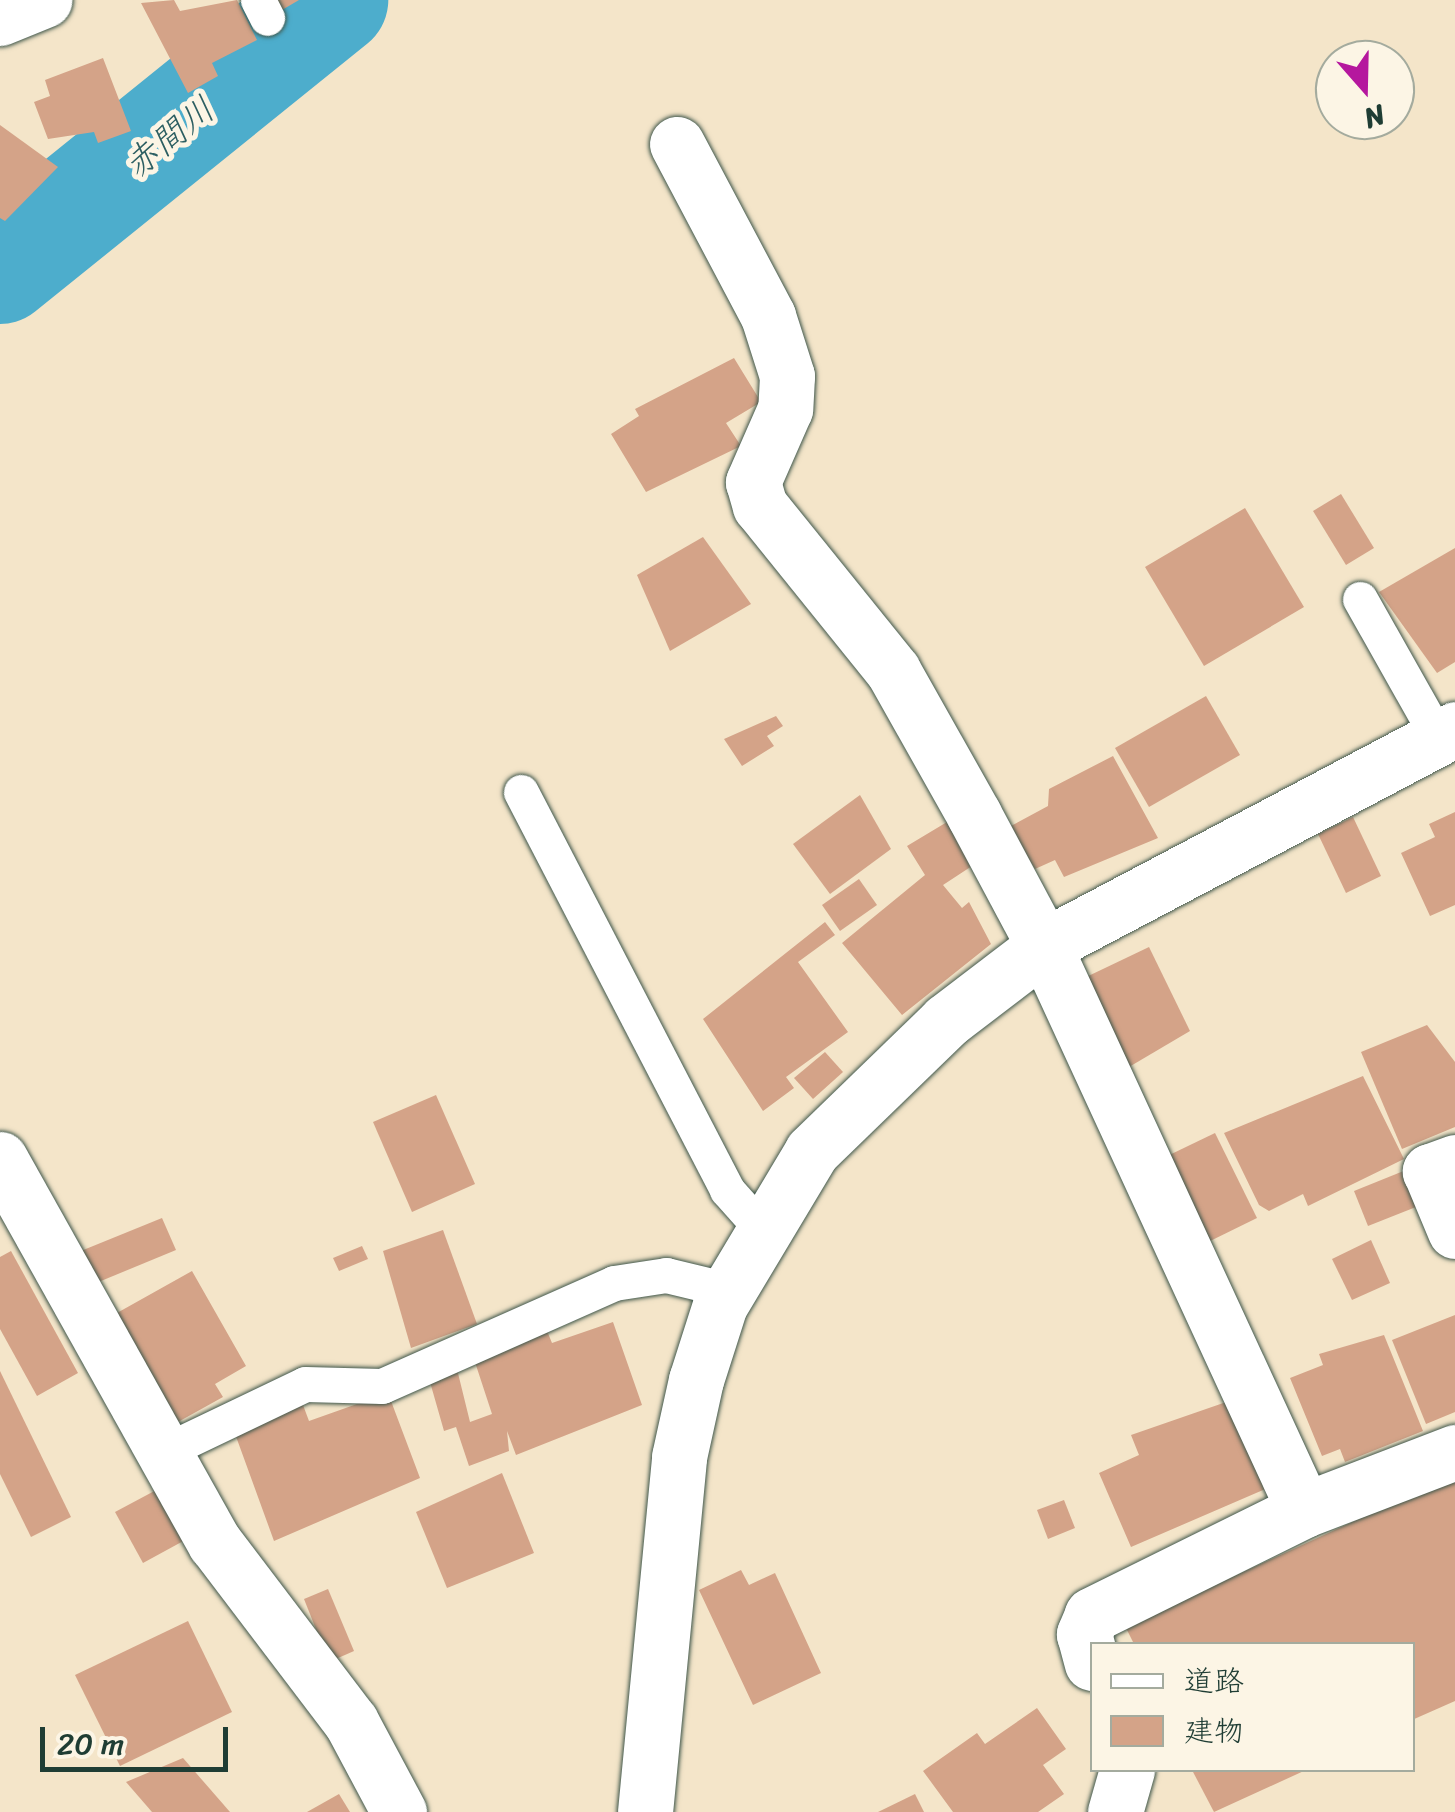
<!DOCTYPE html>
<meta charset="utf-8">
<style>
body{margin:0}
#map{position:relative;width:1455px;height:1812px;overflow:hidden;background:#f4e5c9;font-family:Sriracha,"Klee One",sans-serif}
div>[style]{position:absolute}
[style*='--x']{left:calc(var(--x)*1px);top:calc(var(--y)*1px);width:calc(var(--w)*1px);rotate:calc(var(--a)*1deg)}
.river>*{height:112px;margin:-56px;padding:0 56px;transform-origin:56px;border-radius:56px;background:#4dadcc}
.building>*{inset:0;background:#d4a388}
.roads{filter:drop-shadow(0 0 2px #3f564a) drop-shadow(0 0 2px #3f564a)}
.lane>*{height:35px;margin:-17.5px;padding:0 17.5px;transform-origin:17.5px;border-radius:17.5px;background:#fff}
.street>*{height:55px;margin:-27.5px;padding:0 27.5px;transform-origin:27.5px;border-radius:27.5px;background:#fff}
span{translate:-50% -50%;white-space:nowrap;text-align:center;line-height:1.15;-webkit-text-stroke:10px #fcf5e5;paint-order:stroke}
.water-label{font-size:35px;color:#2d5f62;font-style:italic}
.legend{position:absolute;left:1090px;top:1642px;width:325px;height:130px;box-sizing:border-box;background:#fcf5e5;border:2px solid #a4ab9e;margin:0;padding:12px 18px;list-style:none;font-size:30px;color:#1f3d34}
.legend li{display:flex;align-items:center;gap:20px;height:50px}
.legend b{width:50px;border:2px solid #a4ab9e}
.north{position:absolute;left:1315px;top:40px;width:100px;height:100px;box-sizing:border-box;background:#fcf5e5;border:2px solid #a4ab9e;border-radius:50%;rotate:160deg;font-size:28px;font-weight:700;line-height:40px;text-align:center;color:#1f3d34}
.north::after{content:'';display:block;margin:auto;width:35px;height:45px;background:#b5179e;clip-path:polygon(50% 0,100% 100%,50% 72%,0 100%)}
.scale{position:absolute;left:40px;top:1727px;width:188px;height:45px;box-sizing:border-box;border:5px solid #1f3d34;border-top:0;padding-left:12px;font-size:30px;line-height:35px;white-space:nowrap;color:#1f3d34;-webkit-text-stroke:8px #fcf5e5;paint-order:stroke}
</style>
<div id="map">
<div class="river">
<i style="--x:0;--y:268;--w:427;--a:-38.9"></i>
</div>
<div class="building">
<i style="clip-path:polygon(174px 0,180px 11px,237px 0,257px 40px,212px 63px,218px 76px,188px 93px,141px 3px)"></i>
<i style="clip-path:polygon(276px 0,299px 0,282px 10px)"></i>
<i style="clip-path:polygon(103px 58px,131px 131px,98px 143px,94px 132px,48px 139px,34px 102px,50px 96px,45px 80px)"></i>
<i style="clip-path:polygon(0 125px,58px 167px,5px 221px,0 218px)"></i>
<i style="clip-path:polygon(734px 358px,761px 402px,726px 423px,741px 446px,646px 492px,611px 434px,639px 416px,635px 409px)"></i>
<i style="clip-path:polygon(1341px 494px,1374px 548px,1346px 565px,1313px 511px)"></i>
<i style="clip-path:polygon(1245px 508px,1304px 607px,1204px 666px,1145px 567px)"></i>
<i style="clip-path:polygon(703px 537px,751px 604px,670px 651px,637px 575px)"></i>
<i style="clip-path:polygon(1455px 548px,1455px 662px,1437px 673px,1379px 592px)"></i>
<i style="clip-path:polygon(1206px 696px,1240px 755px,1149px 807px,1115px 748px)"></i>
<i style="clip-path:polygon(776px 716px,783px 726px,767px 736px,774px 746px,742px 766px,724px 739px)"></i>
<i style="clip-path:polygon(1113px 756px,1158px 838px,1064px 877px,1055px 860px,1035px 869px,1009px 827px,1048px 806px,1049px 789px)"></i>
<i style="clip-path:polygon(860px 795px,891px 849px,830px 894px,793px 844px)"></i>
<i style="clip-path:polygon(1455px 812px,1455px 905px,1430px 916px,1401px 853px,1435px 837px,1429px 824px)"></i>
<i style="clip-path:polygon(1353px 817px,1381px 876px,1346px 893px,1318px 834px)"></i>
<i style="clip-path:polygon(947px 822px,972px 866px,943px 885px,962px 908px,969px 902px,991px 944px,902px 1015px,842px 943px,925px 875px,907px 846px)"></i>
<i style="clip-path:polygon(859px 879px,877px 905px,840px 931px,822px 905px)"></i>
<i style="clip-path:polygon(825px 922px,835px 935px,798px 962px,848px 1032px,786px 1077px,794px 1088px,763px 1111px,703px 1019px)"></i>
<i style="clip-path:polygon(1149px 947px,1190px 1031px,1129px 1067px,1082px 979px)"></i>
<i style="clip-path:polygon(1427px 1025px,1455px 1062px,1455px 1127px,1402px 1149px,1361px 1052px)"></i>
<i style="clip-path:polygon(825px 1052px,843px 1072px,813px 1099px,794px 1078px)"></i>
<i style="clip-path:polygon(1363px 1076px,1404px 1159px,1308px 1206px,1303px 1194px,1269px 1211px,1259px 1205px,1224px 1133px)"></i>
<i style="clip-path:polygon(436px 1095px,475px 1184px,412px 1212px,373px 1122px)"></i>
<i style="clip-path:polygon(1215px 1133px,1257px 1218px,1202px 1245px,1161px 1159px)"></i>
<i style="clip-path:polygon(1406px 1170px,1421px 1205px,1368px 1226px,1354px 1191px)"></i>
<i style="clip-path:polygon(162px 1218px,176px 1250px,84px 1288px,71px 1255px)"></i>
<i style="clip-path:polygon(443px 1230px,477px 1324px,411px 1348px,383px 1251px)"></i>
<i style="clip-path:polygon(1371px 1240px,1390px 1283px,1352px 1300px,1332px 1259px)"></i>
<i style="clip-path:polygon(362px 1246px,368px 1259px,339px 1271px,333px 1258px)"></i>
<i style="clip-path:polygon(11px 1251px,78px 1373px,37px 1396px,0 1329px,0 1257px)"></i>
<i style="clip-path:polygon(192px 1271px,246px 1366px,215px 1384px,223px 1397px,169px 1427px,108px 1318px)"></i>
<i style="clip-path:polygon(1455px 1315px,1455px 1412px,1426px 1424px,1392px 1340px)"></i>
<i style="clip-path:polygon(613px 1322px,642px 1405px,516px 1455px,507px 1431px,509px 1451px,469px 1466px,456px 1427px,444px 1431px,428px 1375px,456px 1365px,470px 1422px,492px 1414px,471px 1350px,545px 1326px,552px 1343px)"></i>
<i style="clip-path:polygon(1384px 1335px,1423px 1431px,1345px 1462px,1340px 1449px,1322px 1456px,1290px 1378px,1323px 1365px,1319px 1354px)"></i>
<i style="clip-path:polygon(0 1371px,71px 1517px,31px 1537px,0 1474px)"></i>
<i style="clip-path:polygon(388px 1393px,420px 1478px,274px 1541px,234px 1431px,303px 1405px,309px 1421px)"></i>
<i style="clip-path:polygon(1232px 1400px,1270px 1487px,1131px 1547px,1099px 1473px,1139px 1455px,1131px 1435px)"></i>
<i style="clip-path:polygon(502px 1473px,534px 1553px,447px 1588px,416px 1512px)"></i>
<i style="clip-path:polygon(1455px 1475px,1455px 1701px,1412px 1720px,1412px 1644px,1134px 1644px,1125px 1626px)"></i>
<i style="clip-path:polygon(160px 1488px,187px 1539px,143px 1563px,115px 1512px)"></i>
<i style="clip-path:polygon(1064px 1500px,1075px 1528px,1048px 1539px,1037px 1510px)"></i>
<i style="clip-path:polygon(741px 1570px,749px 1585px,775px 1573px,821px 1673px,753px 1705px,699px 1590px)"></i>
<i style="clip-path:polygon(328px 1589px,354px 1651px,329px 1662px,304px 1599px)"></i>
<i style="clip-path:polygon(188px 1621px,232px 1712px,120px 1766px,75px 1675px)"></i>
<i style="clip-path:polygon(1037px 1708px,1066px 1749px,1043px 1765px,1064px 1794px,1038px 1812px,953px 1812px,923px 1771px,977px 1733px,985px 1744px)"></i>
<i style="clip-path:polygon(183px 1758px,230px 1812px,152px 1812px,126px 1782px)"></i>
<i style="clip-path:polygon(1192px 1770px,1306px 1770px,1214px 1812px)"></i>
<i style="clip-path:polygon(339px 1794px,350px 1812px,307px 1812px)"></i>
<i style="clip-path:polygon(915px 1794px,924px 1812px,878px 1812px)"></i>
</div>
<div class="roads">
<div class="lane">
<i style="--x:258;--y:0;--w:20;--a:63"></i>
<i style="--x:1360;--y:599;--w:161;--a:60.6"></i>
<i style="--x:521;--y:792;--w:448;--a:62.6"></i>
<i style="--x:727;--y:1190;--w:51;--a:48.2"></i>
<i style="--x:163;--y:1452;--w:157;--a:-25.6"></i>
<i style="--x:305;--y:1384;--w:77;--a:1.5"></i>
<i style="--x:382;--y:1386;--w:254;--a:-23.9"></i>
<i style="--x:614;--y:1283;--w:53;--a:-8.7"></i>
<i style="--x:666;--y:1275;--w:64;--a:13.6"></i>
</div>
<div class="street">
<i style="--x:0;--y:18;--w:48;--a:-22.2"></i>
<i style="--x:677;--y:144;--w:195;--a:62.1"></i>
<i style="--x:768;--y:316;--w:63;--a:72.4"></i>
<i style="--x:787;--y:376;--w:33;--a:93"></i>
<i style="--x:785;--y:409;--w:80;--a:113.7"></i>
<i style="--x:753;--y:482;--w:25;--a:74"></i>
<i style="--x:760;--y:506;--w:212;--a:51.1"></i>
<i style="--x:893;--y:671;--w:165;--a:60.6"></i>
<i style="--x:974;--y:815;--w:149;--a:61.9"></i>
<i style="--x:1044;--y:946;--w:621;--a:65.25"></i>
<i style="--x:1304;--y:1510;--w:237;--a:153.7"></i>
<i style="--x:1092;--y:1615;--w:21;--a:113"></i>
<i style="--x:1084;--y:1634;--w:30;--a:75"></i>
<i style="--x:0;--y:1159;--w:440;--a:60.8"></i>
<i style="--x:215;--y:1543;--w:225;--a:52.8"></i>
<i style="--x:351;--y:1722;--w:102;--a:61.9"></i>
<i style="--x:1455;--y:1162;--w:27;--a:160"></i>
<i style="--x:1430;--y:1171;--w:65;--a:67.4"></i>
<i style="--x:1304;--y:1510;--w:162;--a:-21"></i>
<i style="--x:645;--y:1812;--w:357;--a:-84.5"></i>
<i style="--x:679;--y:1457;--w:79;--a:-77.6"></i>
<i style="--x:696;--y:1380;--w:79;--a:-72.3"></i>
<i style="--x:720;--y:1305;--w:179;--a:-59.1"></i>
<i style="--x:812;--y:1151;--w:187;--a:-44.1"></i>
<i style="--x:946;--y:1021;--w:123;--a:-37.4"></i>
<i style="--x:1044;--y:946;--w:465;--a:-27.8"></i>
<i style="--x:1115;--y:1812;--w:44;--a:-74.1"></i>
</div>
</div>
<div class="water-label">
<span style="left:169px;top:137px;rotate:-39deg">赤間川</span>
</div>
<ul class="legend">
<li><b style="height:12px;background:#fff"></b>道路</li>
<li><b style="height:28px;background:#d4a388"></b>建物</li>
</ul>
<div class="north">N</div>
<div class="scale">20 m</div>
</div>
